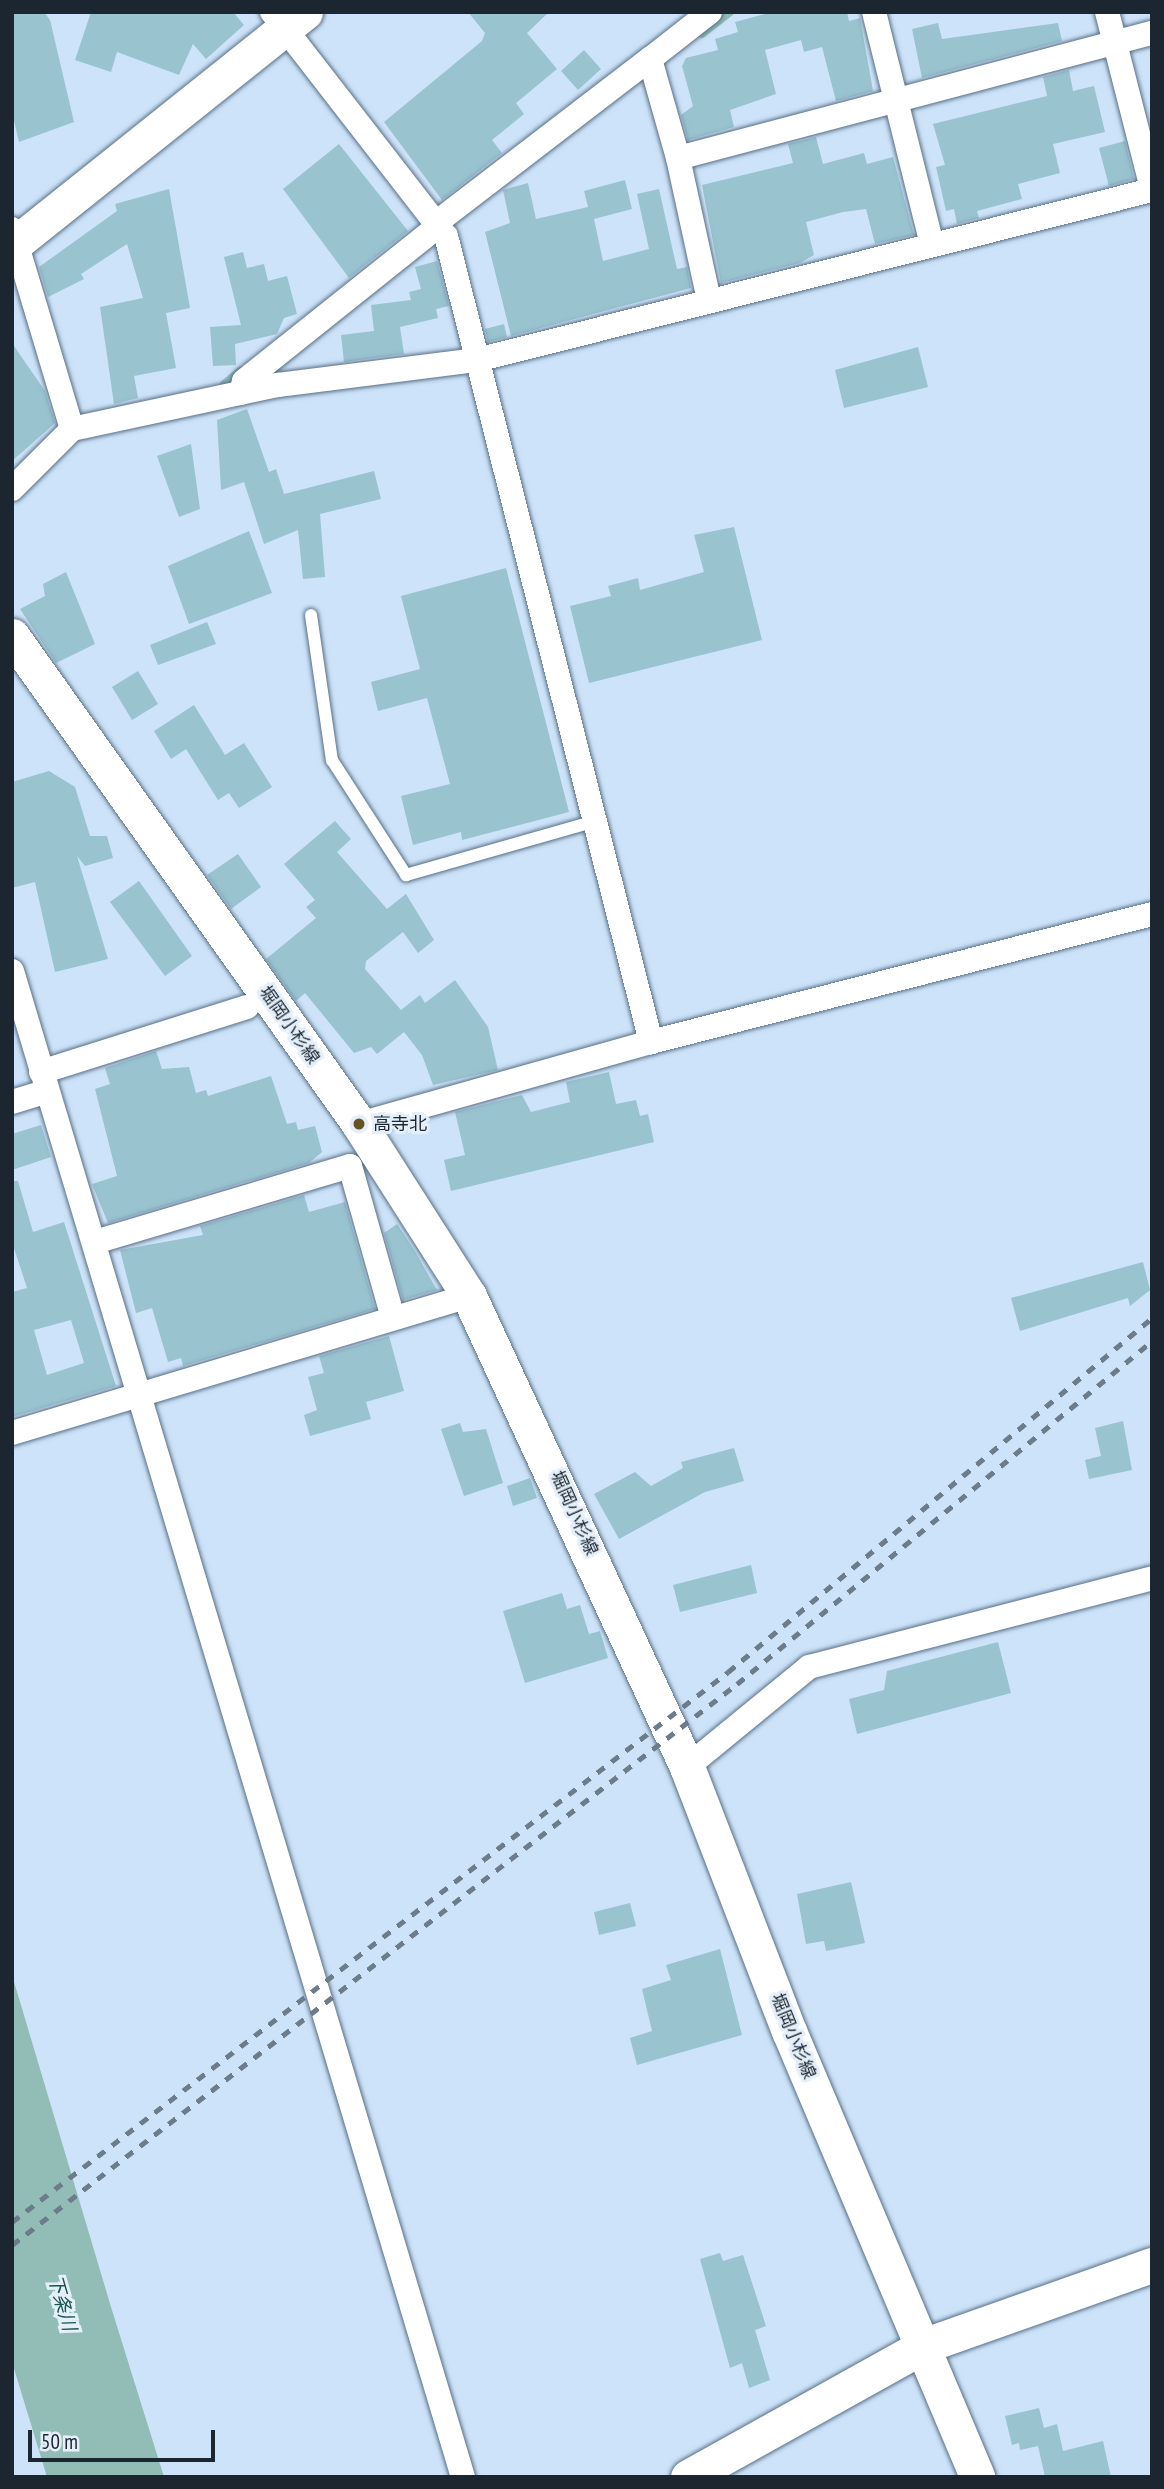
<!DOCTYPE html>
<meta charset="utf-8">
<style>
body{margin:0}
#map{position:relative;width:1164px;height:2489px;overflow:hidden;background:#cde3f9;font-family:"PT Sans Narrow","Noto Sans JP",sans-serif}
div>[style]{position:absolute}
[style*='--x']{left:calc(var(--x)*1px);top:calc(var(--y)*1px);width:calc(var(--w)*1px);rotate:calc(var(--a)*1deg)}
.water>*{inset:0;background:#91bdb6}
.stream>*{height:8px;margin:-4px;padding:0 4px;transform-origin:4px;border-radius:4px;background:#91bdb6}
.building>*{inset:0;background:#99c3cf}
.roads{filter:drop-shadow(0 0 2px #576f87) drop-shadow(0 0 2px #576f87)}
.lane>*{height:12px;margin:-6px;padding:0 6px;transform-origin:6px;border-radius:6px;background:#fff}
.street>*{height:24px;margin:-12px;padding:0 12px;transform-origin:12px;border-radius:12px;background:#fff}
.secondary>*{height:35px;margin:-17.5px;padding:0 17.5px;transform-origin:17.5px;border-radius:17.5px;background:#fff}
.rail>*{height:5px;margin-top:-2.5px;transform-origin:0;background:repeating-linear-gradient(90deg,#6c7c8b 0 9px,transparent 0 18px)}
.dots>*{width:19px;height:19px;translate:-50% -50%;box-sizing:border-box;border:4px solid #e4effa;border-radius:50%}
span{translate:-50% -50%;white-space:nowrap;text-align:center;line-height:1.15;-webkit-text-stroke:6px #e4effa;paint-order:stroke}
.street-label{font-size:18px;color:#1c2630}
.poi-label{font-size:18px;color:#1c2630}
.left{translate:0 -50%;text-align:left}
.water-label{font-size:19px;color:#19564e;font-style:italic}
.frame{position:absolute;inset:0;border:14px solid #1c2630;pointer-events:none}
.scale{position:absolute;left:28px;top:2430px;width:187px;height:32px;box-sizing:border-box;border:4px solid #1c2630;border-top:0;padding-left:9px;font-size:21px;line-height:24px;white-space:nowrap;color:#1c2630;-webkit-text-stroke:5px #e4effa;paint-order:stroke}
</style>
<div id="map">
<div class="water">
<i style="clip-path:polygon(12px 1975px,111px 2307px,164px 2477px,47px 2477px,12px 2362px)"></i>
</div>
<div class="stream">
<i style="--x:702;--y:34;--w:36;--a:-38"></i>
<i style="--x:224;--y:384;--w:21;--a:-39"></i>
</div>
<div class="building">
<i style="clip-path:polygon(12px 12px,44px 12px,50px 20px,74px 122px,19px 142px,12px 112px)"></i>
<i style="clip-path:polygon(91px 12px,233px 12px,244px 25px,206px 59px,193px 44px,179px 75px,117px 52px,111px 72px,75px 60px)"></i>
<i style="clip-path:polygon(468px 12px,549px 12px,527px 33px,557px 69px,516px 103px,524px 114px,492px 140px,502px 153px,442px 200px,384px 122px,482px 41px,485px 33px)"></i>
<i style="clip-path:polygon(772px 12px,847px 12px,849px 21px,860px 18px,873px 91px,836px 101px,822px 47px,804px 52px,801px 40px,765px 50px,776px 94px,730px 110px,734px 127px,688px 140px,681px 115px,693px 106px,682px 66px,686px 58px,718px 50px,715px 39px,738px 32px,735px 22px)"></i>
<i style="clip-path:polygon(938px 23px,942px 39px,1058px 23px,1062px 41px,922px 78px,912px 29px)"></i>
<i style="clip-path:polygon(584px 50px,601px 69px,578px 90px,561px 71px)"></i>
<i style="clip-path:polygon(1069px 70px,1073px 91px,1094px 86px,1105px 132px,1053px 144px,1060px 173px,1018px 184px,1022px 199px,977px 211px,979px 218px,957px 224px,954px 209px,946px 211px,936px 167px,945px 165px,933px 124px,1047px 96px,1043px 77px)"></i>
<i style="clip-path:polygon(816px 137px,823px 164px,864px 153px,867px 164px,893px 157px,914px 235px,875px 244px,866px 209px,843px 212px,806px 222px,814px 255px,800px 263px,721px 283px,702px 185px,793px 163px,788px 144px)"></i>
<i style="clip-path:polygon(1125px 141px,1134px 179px,1109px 186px,1099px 148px)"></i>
<i style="clip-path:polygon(339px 144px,408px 231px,349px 278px,283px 189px)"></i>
<i style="clip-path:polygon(625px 180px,632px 209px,594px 219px,603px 261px,649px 249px,637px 194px,659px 189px,677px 269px,687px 267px,691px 288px,511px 336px,485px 232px,510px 223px,503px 190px,528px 183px,536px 219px,588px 207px,584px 191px)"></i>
<i style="clip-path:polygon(169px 189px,190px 308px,166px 313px,176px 368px,134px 376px,138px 398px,114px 404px,100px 307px,143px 298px,127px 244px,81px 274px,84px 279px,48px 297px,39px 267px,117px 211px,115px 204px)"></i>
<i style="clip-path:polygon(243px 252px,247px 268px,264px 264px,268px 281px,287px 276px,297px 314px,284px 318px,277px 334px,235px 344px,236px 365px,213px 366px,210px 327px,241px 325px,224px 257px)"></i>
<i style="clip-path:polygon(437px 261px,449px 306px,436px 309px,438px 318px,400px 327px,404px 354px,344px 362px,341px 335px,374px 331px,371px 305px,411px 300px,409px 292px,421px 289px,415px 267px)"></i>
<i style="clip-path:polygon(504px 324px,507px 337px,488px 342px,485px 329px)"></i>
<i style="clip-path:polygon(12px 343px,45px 391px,55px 423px,12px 461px)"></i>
<i style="clip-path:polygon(918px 347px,928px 387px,844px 408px,835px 370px)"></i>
<i style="clip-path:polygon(247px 409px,269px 472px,276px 469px,284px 494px,374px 471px,381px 499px,320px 514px,325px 577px,303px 579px,298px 530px,264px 544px,244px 482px,221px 490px,217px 420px)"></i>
<i style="clip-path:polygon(191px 444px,200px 509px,179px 517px,157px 456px)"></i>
<i style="clip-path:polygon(734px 527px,762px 640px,589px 683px,570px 606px,611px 596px,608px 586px,638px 578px,640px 590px,704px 572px,694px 535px)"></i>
<i style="clip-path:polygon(249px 531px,272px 593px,189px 624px,168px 566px)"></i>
<i style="clip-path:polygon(506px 568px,569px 812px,462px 840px,461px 832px,413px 845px,401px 796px,450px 784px,427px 698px,378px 711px,371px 682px,420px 669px,401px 596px)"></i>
<i style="clip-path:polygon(66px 572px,95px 644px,56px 663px,20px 609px,45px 596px,43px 584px)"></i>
<i style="clip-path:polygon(207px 622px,216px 644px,158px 665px,150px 645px)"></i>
<i style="clip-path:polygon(138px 671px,158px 704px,132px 720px,112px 687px)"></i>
<i style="clip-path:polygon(194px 705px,225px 755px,244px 743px,272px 787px,239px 808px,229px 793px,218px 800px,186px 749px,171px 759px,154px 731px)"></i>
<i style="clip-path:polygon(49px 771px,75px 787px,90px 836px,107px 836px,113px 858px,85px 866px,77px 856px,108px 959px,55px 972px,35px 882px,12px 888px,12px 782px)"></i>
<i style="clip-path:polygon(335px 821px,351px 839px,337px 852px,387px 909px,406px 894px,434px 940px,418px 953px,403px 932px,366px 961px,365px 969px,401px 1010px,420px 995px,425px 1003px,455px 980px,488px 1027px,498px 1070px,433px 1085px,422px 1055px,404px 1032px,377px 1054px,371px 1047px,354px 1053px,305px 993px,296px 1001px,266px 959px,316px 918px,306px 907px,315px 900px,284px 864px)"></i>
<i style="clip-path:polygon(238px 854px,261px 887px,231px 909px,207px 875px)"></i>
<i style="clip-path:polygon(139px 881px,192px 956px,165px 976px,110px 902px)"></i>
<i style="clip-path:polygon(156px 1051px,162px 1069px,189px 1067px,196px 1093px,206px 1090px,208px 1096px,271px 1076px,287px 1124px,296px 1122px,298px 1130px,315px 1126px,322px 1152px,309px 1163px,108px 1223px,92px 1184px,117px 1176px,95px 1089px,110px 1084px,105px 1068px)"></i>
<i style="clip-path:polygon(609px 1072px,616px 1104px,636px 1100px,640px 1116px,648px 1114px,654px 1142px,451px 1191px,444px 1160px,465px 1155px,455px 1112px,522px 1095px,531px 1112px,570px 1102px,566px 1082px)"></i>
<i style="clip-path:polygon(41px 1125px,51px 1157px,12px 1170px,12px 1134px)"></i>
<i style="clip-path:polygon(evenodd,12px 1181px,18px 1181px,33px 1232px,64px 1222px,116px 1386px,12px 1417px,12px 1292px,27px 1288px,12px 1242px,12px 1181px,71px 1320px,84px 1363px,47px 1375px,34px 1330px,71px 1320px)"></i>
<i style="clip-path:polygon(304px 1195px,309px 1212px,345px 1202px,375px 1309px,183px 1366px,181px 1358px,168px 1362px,152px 1308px,136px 1313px,120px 1250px,203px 1235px,200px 1226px)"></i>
<i style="clip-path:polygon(397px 1224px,413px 1248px,437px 1290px,403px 1300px,384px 1233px)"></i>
<i style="clip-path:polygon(1143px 1262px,1150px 1290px,1130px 1306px,1128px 1298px,1020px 1331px,1011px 1298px)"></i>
<i style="clip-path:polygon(389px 1336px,404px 1391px,366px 1402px,371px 1419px,310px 1436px,304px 1415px,317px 1410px,308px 1377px,324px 1373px,319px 1356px)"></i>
<i style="clip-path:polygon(1123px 1421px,1132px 1470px,1089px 1479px,1085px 1460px,1101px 1456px,1095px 1428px)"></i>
<i style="clip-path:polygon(460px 1423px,463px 1432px,486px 1429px,503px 1483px,464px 1496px,441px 1429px)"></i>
<i style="clip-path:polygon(734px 1448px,744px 1481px,705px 1492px,619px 1539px,594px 1494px,635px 1472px,651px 1486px,683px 1468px,681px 1462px)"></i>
<i style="clip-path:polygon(530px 1478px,537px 1498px,513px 1506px,507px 1486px)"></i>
<i style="clip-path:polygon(751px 1565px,757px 1593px,680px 1612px,673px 1585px)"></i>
<i style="clip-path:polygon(562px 1593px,567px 1609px,580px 1605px,589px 1634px,600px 1631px,608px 1658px,525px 1683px,503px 1611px)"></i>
<i style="clip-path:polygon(998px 1642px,1011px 1693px,857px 1734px,849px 1699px,884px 1690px,887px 1671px)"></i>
<i style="clip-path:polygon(851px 1882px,865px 1943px,826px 1951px,824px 1941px,806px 1944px,797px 1894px)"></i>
<i style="clip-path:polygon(630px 1903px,636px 1926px,599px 1935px,594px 1912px)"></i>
<i style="clip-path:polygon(720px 1949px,742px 2035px,637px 2065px,630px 2038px,652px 2031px,642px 1989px,671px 1980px,666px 1965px)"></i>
<i style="clip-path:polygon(720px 2253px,723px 2261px,743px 2255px,766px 2326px,755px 2330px,770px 2380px,749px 2388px,742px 2363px,730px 2368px,700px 2259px)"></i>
<i style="clip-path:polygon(1039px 2408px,1044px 2428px,1057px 2424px,1063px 2451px,1103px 2441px,1111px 2477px,1045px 2477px,1038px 2446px,1020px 2450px,1019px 2443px,1012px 2445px,1005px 2416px)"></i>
</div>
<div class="roads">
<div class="lane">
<i style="--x:311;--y:615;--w:147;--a:81.8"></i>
<i style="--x:332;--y:760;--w:137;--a:57.2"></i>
<i style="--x:406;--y:875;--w:197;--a:-15.9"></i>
</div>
<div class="street">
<i style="--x:272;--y:12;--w:284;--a:52.2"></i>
<i style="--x:446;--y:236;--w:832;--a:75.73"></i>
<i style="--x:710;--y:12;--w:76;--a:141.9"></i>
<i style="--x:650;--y:59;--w:103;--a:74.2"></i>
<i style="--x:678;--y:158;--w:490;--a:-14.8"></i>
<i style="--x:874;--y:12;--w:239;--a:76"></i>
<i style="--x:1107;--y:12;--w:183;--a:75.7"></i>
<i style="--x:678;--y:158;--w:145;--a:77.7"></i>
<i style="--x:436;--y:223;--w:270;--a:-37.5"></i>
<i style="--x:12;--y:229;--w:209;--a:73.3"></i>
<i style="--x:241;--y:393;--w:12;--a:-76"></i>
<i style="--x:244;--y:381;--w:248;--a:-38.6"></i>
<i style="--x:12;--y:489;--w:85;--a:-45"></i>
<i style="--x:72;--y:429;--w:211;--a:-12.1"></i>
<i style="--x:278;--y:385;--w:201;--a:-7.2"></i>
<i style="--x:477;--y:360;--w:696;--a:-14.14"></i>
<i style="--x:12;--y:971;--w:1572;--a:73.33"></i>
<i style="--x:41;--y:1072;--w:216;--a:-17.5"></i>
<i style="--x:12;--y:1102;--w:34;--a:-17"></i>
<i style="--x:359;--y:1124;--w:303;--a:-15.7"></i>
<i style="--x:651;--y:1042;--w:517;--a:-14.33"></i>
<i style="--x:95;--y:1242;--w:266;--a:-16.6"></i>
<i style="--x:350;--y:1166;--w:158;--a:74.2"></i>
<i style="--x:12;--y:1433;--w:477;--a:-16.7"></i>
<i style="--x:687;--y:1767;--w:158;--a:-39.3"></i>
<i style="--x:809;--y:1667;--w:354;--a:-14.5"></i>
</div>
<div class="secondary">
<i style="--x:12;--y:246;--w:375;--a:-38.6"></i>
<i style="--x:12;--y:636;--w:599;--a:54.58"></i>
<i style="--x:359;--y:1124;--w:204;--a:57.4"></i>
<i style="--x:469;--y:1296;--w:519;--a:65.16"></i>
<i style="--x:687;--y:1767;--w:283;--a:68.9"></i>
<i style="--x:789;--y:2031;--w:484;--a:67.1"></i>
<i style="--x:688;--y:2477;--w:269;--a:-29.1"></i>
<i style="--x:923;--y:2346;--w:243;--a:-19.5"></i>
</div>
</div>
<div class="rail">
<i style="--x:12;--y:2222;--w:903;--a:-37.53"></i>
<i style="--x:728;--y:1672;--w:552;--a:-39.86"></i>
<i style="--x:12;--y:2245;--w:917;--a:-37.73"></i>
<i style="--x:737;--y:1684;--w:538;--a:-39.57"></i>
</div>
<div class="dots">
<i style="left:359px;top:1124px;background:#675321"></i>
</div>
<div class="street-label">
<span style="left:289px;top:1025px;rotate:55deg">堀岡小杉線</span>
<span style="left:574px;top:1513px;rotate:66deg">堀岡小杉線</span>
<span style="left:793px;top:2036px;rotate:68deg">堀岡小杉線</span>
</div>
<div class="poi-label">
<span class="left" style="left:373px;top:1124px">高寺北</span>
</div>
<div class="water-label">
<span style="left:62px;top:2303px;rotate:74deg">下条川</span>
</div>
<div class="frame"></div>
<div class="scale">50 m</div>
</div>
